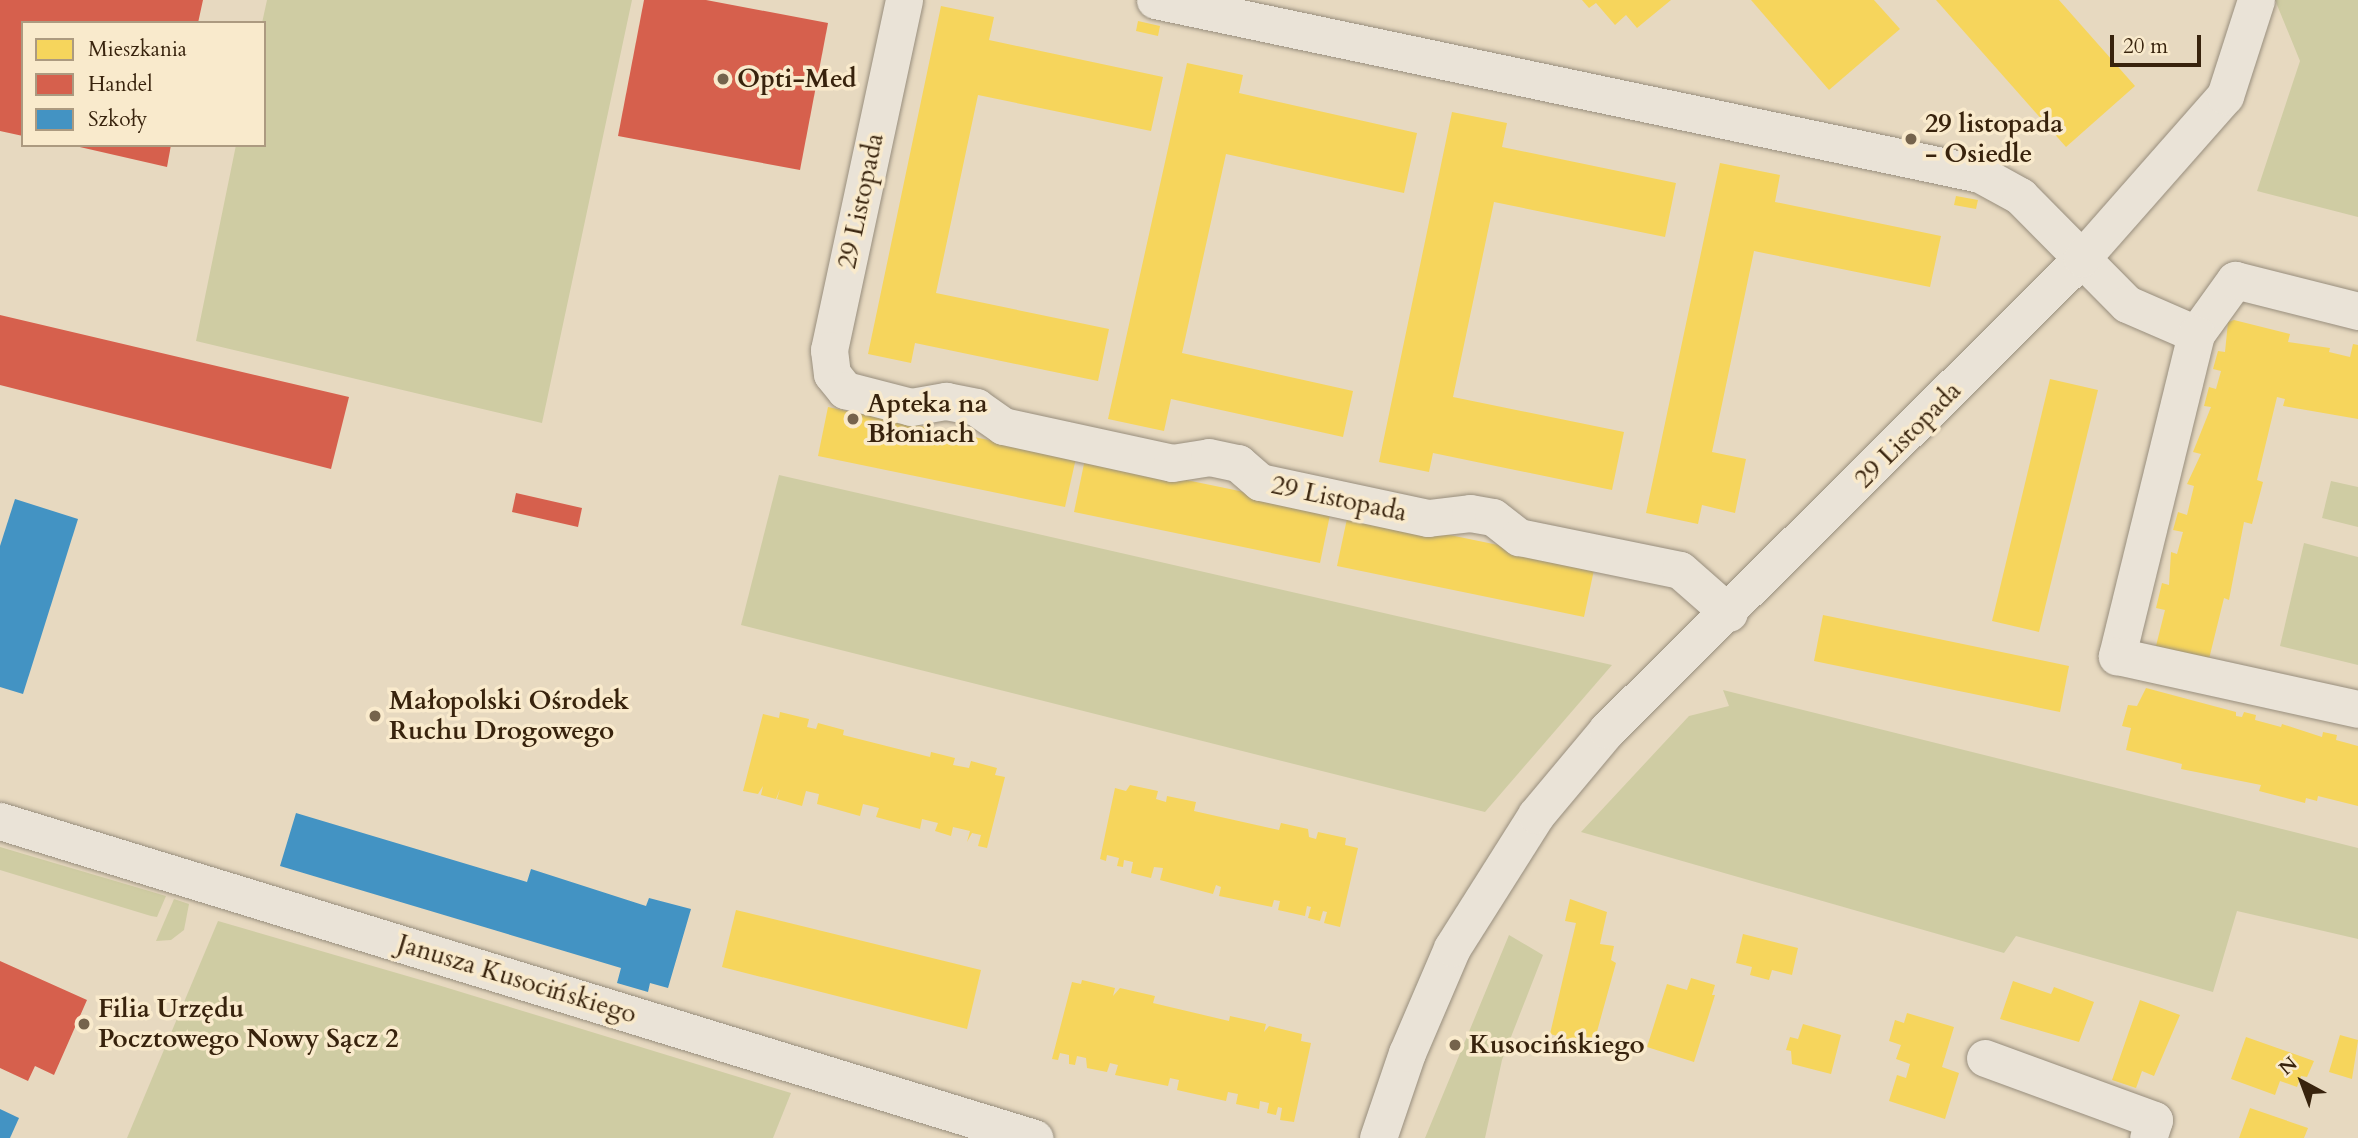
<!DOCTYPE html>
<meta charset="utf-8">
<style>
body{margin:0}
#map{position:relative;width:2358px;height:1138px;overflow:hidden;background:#e7d9c0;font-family:Cardo,serif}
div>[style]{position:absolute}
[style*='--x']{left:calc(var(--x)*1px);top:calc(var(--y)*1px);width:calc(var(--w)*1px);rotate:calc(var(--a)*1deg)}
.green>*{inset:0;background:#cfcca3}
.homes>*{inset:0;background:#f6d55c}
.shops>*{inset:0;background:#d6604d}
.schools>*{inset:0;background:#4393c3}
.roads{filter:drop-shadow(0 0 2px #988e7d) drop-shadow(0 0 2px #988e7d)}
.minor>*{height:37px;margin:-18.5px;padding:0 18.5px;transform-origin:18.5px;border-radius:18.5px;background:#eae3d7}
.dots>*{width:19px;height:19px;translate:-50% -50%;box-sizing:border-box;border:4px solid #f9eacc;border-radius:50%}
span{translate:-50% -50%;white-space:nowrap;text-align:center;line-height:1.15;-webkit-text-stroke:7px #f9eacc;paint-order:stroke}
.poi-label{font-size:26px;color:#38230d;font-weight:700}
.left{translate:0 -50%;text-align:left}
.street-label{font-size:26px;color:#38230d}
.legend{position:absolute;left:21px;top:21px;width:245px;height:126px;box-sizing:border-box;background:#f9eacc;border:2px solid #ac9a80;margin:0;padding:9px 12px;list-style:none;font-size:21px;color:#38230d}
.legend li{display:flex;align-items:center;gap:14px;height:35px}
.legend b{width:35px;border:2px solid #ac9a80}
.north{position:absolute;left:2267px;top:1047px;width:70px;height:70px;-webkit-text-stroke:5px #f9eacc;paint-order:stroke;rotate:319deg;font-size:19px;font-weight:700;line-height:28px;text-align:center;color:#38230d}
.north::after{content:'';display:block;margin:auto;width:24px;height:32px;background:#38230d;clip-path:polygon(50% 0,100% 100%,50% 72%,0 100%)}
.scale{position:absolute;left:2110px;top:35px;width:91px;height:32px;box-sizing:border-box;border:4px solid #38230d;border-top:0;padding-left:9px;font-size:21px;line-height:24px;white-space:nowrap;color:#38230d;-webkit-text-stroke:5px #f9eacc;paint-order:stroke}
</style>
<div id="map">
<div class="green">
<i style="clip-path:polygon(267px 0,632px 0,542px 423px,196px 341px,236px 145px,264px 145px,262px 23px)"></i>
<i style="clip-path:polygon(2275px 0,2358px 0,2358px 217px,2257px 191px,2300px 61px)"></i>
<i style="clip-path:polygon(779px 475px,1612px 665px,1485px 812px,741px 625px)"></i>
<i style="clip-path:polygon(2331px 481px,2358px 487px,2358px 527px,2322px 518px)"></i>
<i style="clip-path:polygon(2304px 543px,2358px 557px,2358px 665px,2280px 646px)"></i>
<i style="clip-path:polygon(1723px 690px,2358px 848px,2358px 939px,2237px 911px,2213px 992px,2016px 936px,2004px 953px,1581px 832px,1689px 716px,1729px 706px)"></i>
<i style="clip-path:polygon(0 847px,166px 896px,157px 917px,151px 916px,0 870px)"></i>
<i style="clip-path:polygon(174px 899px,189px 904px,184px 930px,171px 940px,156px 941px)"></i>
<i style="clip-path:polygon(218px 921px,438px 985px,791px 1093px,773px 1138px,127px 1138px)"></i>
<i style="clip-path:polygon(1509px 935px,1543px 955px,1502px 1060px,1485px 1138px,1425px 1138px)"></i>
</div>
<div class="homes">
<i style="clip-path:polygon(1582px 0,1671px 0,1637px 28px,1626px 15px,1615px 25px,1596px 3px,1589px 8px)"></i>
<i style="clip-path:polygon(1751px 0,1874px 0,1900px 29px,1829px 90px)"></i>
<i style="clip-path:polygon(1936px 0,2059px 0,2135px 86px,2066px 147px)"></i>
<i style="clip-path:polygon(941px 6px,994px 17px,989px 40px,1163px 77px,1151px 131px,978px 95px,936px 293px,1109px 329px,1098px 381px,915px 343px,911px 363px,868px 354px)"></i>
<i style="clip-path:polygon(1138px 21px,1160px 26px,1158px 36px,1136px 31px)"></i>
<i style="clip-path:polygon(1187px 63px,1243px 75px,1239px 93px,1417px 133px,1404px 193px,1226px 154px,1182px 353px,1353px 391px,1343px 437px,1171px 399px,1164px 431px,1108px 419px)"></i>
<i style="clip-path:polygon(1452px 112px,1507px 123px,1502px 147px,1676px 183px,1665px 237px,1494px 202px,1453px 397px,1624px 432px,1612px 490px,1433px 453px,1429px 472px,1379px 462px)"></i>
<i style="clip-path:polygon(1720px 163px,1780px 175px,1775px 202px,1941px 236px,1930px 287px,1754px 251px,1712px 452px,1746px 459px,1735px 513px,1702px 505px,1698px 524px,1646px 513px)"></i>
<i style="clip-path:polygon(1956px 196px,1978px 200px,1976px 209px,1954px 205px)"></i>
<i style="clip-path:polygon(2234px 320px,2290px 334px,2288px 342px,2330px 348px,2329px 352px,2350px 357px,2353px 344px,2358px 345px,2358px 419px,2283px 406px,2285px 399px,2277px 397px,2257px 480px,2263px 482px,2252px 524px,2244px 522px,2229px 600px,2224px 598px,2209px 659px,2156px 646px,2165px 610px,2156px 608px,2162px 583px,2169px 585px,2171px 552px,2177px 554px,2183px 532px,2173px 530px,2178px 512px,2187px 515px,2194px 486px,2187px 484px,2201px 454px,2193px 452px,2211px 407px,2204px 406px,2209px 387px,2216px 389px,2221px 371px,2213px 369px,2218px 351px,2225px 352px,2228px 322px)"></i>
<i style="clip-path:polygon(2050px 379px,2098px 390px,2039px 632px,1992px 621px)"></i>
<i style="clip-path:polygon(828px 407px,1076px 458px,1065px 507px,818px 456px)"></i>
<i style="clip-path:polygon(1085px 459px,1331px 510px,1320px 563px,1074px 512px)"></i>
<i style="clip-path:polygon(1348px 514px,1595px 565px,1584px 617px,1337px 566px)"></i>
<i style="clip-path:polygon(1823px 615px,2069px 666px,2060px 712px,1814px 661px)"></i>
<i style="clip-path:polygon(2146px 688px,2236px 712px,2236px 716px,2242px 717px,2244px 712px,2256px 715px,2255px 720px,2281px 727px,2282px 724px,2322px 737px,2323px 732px,2337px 735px,2336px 740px,2358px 746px,2358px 806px,2318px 796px,2317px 801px,2306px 798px,2305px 803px,2259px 791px,2261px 785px,2181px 769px,2182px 764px,2126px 750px,2131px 728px,2122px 726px,2128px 705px,2137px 706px)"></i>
<i style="clip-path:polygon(780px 712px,809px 719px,807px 727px,816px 729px,818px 723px,844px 730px,843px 735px,930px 757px,931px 752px,955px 758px,953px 765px,969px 768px,971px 761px,997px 768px,995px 775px,1005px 777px,987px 848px,978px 846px,981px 835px,972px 833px,967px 842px,970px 831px,953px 827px,951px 836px,935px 831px,938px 823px,922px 819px,920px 829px,876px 817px,879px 808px,863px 804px,860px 816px,817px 804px,819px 794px,806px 791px,802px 806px,777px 799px,780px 789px,776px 799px,761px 795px,763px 786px,758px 794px,743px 791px,763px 714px,779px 718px)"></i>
<i style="clip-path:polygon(1130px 785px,1158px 791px,1156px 799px,1166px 802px,1167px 796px,1196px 802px,1194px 811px,1279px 830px,1281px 823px,1308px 829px,1309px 837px,1316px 839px,1318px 832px,1346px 838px,1345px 845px,1358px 848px,1340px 927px,1324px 923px,1327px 912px,1323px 911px,1320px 921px,1308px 918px,1311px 907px,1307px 906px,1305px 916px,1278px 910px,1280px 901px,1274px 900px,1272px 907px,1219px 896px,1221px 887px,1216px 885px,1213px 894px,1160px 880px,1163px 868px,1154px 867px,1151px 878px,1131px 873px,1133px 862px,1124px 860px,1123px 867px,1117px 866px,1119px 858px,1107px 855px,1106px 861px,1100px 859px,1115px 788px,1126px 791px)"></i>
<i style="clip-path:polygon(1570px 899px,1607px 912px,1600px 944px,1614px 946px,1611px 960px,1616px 963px,1593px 1046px,1550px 1034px,1576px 923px,1565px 921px)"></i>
<i style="clip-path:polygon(736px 910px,981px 970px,967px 1029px,722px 967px)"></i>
<i style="clip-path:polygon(1743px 934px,1798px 948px,1792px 975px,1772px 970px,1769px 980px,1750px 975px,1752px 967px,1736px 963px)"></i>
<i style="clip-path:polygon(1691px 978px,1715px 985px,1712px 995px,1715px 995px,1694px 1062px,1647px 1047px,1667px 984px,1687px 990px)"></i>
<i style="clip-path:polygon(1082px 980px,1115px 988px,1113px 996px,1120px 988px,1155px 996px,1153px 1003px,1229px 1021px,1230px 1016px,1266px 1024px,1264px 1032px,1269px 1026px,1302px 1034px,1301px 1041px,1311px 1043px,1294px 1122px,1280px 1120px,1282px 1108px,1278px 1107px,1276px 1115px,1267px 1113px,1269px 1103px,1260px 1101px,1259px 1109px,1236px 1104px,1238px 1094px,1228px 1092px,1226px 1101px,1177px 1090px,1179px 1080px,1170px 1078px,1168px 1086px,1115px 1075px,1118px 1065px,1110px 1063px,1107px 1072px,1087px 1068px,1086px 1058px,1077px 1056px,1075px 1065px,1069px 1064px,1069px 1055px,1060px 1053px,1058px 1060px,1052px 1059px,1072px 982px,1081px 984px)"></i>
<i style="clip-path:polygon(2013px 981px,2051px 994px,2054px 987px,2094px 1002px,2079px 1042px,2000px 1019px)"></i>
<i style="clip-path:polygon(2140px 1000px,2180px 1015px,2154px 1076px,2142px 1071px,2136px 1088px,2112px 1080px)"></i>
<i style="clip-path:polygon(1907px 1013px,1954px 1027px,1942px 1067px,1959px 1073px,1945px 1119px,1889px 1101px,1897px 1075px,1906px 1078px,1910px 1064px,1896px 1059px,1901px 1045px,1889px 1041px,1895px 1020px,1904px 1023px)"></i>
<i style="clip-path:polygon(1803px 1024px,1841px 1035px,1831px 1074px,1792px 1064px,1791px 1051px,1786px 1050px,1790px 1037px,1798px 1039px)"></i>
<i style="clip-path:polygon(2340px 1035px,2358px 1040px,2352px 1079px,2329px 1072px)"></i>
<i style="clip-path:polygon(2246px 1037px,2314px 1061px,2307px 1077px,2301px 1076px,2297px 1087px,2280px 1081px,2275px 1095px,2231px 1079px)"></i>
<i style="clip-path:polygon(2250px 1108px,2308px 1128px,2304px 1138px,2239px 1138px)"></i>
</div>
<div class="shops">
<i style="clip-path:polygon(0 0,203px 0,198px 23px,23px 23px,23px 136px,0 131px)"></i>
<i style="clip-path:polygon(644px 0,706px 0,828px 23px,800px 170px,618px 136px)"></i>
<i style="clip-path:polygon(71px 145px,171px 145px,167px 167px)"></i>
<i style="clip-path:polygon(0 315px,349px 397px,331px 469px,0 385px)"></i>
<i style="clip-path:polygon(516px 493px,582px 508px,578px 527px,512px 512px)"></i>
<i style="clip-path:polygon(0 961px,87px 1000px,54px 1075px,35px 1066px,28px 1081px,0 1068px)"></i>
</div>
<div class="schools">
<i style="clip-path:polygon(15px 499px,78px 519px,23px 694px,0 687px,0 546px)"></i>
<i style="clip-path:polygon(296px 813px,527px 882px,531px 869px,646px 906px,649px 898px,691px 909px,668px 988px,650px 983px,648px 992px,617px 983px,621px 968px,280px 866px)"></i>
<i style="clip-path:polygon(0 1109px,19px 1118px,10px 1138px,0 1138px)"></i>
</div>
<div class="roads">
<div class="minor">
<i style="--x:904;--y:0;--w:358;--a:102.1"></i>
<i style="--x:829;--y:350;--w:24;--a:83"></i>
<i style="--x:832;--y:374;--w:21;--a:51"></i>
<i style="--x:845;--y:390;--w:68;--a:14.4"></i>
<i style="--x:911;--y:407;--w:36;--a:-10"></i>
<i style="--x:946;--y:401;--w:31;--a:11"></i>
<i style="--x:976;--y:407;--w:33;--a:35"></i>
<i style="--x:1003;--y:426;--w:173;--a:12.3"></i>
<i style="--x:1172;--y:463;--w:37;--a:-9"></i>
<i style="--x:1209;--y:457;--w:30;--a:12"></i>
<i style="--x:1238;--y:463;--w:29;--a:41"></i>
<i style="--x:1260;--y:482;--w:172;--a:12.1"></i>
<i style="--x:1428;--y:518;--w:42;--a:-6.8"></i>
<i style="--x:1470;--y:513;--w:23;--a:10"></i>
<i style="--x:1493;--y:517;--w:33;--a:38"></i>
<i style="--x:1519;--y:537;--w:164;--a:11.6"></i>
<i style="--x:1680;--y:570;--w:65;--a:41.3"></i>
<i style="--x:1155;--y:0;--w:843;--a:11.91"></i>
<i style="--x:1980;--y:174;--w:46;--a:28.8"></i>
<i style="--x:2020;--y:196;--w:152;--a:45.3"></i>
<i style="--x:2127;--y:304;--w:75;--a:23.5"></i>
<i style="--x:2196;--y:334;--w:67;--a:-54.2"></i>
<i style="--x:2235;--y:280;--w:127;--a:14.1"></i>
<i style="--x:2196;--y:334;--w:332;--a:103.8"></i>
<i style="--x:2117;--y:656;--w:247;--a:12.4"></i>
<i style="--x:0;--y:821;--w:1082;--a:17.04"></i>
<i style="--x:1985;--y:1058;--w:180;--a:20.1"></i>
<i style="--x:2154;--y:1120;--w:19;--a:108"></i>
<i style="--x:1378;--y:1138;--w:90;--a:-71.2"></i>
<i style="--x:1407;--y:1053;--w:114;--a:-66.8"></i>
<i style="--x:1452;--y:948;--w:157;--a:-57.7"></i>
<i style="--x:1536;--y:815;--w:111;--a:-50.1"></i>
<i style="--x:1607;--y:730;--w:670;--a:-44.82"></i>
<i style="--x:2082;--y:258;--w:216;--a:-48.6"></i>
<i style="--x:2225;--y:96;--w:101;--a:-72.1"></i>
</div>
</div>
<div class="dots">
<i style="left:723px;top:79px;background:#75634c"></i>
<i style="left:1911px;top:139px;background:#75634c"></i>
<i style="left:853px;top:419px;background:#75634c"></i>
<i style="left:375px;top:716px;background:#75634c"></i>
<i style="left:84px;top:1024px;background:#75634c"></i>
<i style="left:1455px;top:1045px;background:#75634c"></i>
</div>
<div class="poi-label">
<span class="left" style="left:737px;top:79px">Opti-Med</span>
<span class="left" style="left:1925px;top:139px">29 listopada<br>- Osiedle</span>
<span class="left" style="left:867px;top:419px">Apteka na<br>Błoniach</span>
<span class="left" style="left:389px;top:716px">Małopolski Ośrodek<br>Ruchu Drogowego</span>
<span class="left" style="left:98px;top:1024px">Filia Urzędu<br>Pocztowego Nowy Sącz 2</span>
<span class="left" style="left:1469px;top:1045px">Kusocińskiego</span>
</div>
<div class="street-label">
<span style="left:861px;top:201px;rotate:-78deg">29 Listopada</span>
<span style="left:1908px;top:435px;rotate:-45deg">29 Listopada</span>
<span style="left:1339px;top:499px;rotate:12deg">29 Listopada</span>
<span style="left:517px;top:979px;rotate:17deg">Janusza Kusocińskiego</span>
</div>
<ul class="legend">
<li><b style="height:19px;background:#f6d55c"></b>Mieszkania</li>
<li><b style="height:19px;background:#d6604d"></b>Handel</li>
<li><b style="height:19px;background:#4393c3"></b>Szkoły</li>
</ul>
<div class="north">N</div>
<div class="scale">20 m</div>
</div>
